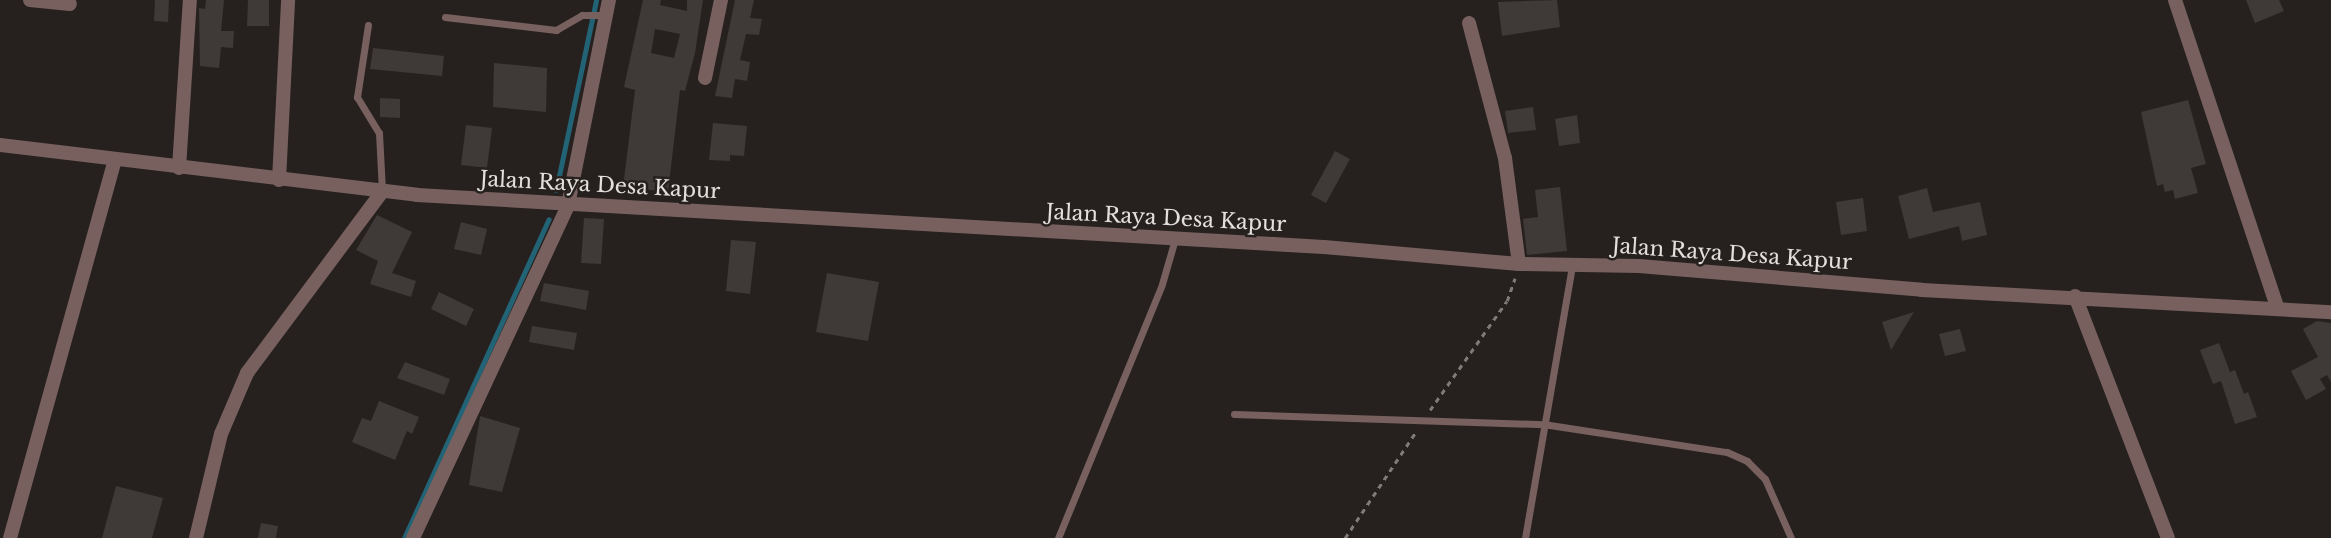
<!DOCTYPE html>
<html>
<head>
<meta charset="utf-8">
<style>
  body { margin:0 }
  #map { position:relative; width:2331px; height:538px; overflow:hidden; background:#26211f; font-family:"Libre Baskerville",serif }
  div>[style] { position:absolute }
  .stream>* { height:5px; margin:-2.5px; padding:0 2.5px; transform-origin:2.5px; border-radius:2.5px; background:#226375 }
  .building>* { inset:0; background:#3f3937 }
  .path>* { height:2.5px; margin-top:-1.25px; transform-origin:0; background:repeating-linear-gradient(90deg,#807b79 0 5px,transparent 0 10px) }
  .service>* { height:7px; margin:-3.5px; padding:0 3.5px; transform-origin:3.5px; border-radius:3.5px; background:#78605e }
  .minor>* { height:14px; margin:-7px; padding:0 7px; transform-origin:7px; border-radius:7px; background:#78605e }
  span { translate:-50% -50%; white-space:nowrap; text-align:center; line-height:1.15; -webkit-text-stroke:5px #26211f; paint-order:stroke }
  .street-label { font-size:21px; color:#e3dfdd }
</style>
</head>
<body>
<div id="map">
  <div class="stream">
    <i style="left:556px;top:190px;width:194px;rotate:-78.1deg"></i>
    <i style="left:404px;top:538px;width:350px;rotate:-65.6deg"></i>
  </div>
  <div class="building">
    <i style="clip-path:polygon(155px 0,169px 0,168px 22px,154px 21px)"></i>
    <i style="clip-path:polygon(206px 0,224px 0,221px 31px,234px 31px,233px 48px,221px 47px,219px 68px,200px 66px,199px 8px,205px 9px)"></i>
    <i style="clip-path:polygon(248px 0,269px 0,269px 26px,247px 26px)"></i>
    <i style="clip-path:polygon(evenodd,643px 0,661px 0,660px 5px,687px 11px,687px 0,703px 0,695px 53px,685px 91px,680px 90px,668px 192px,623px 187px,635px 90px,624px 87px,643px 0,655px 29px,680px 34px,674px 58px,651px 53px,655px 29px)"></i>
    <i style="clip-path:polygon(735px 0,754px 0,750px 18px,762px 19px,759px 35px,746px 34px,740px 60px,750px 62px,747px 81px,735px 79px,732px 98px,715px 96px)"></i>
    <i style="clip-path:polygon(1557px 0,1560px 27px,1502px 36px,1498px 2px)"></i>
    <i style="clip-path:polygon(2246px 0,2279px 0,2284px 11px,2255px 23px)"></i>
    <i style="clip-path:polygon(373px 48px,444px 56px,442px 76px,370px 69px)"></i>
    <i style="clip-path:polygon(494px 63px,547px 68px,546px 112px,493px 107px)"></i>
    <i style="clip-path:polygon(380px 98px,400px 99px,400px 118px,380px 117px)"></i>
    <i style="clip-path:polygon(2188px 100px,2206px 164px,2191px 168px,2198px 193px,2175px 199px,2173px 190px,2165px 192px,2163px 184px,2157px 186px,2141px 112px)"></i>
    <i style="clip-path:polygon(1533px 107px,1536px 130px,1508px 133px,1505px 111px)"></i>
    <i style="clip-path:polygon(1577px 115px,1580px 143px,1559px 146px,1555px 119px)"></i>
    <i style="clip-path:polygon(713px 123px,747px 126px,744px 156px,730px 155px,730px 161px,709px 160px)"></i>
    <i style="clip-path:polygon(466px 125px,492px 128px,487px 168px,461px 165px)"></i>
    <i style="clip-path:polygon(1335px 151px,1350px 159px,1326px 203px,1311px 195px)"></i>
    <i style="clip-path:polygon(1560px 187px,1567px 251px,1527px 255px,1523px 219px,1538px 217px,1535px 190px)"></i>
    <i style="clip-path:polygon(1927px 188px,1933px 212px,1980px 202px,1987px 235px,1962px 241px,1959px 226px,1909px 239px,1898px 196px)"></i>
    <i style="clip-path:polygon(1863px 198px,1867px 231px,1841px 235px,1836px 202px)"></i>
    <i style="clip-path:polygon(377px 215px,412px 232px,392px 273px,416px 281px,411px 297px,370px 284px,378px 261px,356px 250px)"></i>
    <i style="clip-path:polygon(584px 218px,604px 219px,601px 264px,581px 263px)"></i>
    <i style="clip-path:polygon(461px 222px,487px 229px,481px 255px,454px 249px)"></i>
    <i style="clip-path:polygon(731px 240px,756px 242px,750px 294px,726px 291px)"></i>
    <i style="clip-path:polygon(827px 273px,879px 282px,868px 341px,816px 332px)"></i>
    <i style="clip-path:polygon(544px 283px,589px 291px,586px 310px,540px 301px)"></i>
    <i style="clip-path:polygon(439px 292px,474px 309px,466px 326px,431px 309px)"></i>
    <i style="clip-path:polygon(1914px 312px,1891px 350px,1882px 322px)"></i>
    <i style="clip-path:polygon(2317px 321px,2331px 323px,2331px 382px,2327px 375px,2320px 379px,2326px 389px,2306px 400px,2291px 371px,2318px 357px,2303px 329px)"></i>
    <i style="clip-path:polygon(532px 326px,577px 333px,574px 350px,529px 342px)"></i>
    <i style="clip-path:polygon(1960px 329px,1966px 351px,1945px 356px,1939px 334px)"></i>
    <i style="clip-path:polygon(2219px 343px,2230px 372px,2235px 370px,2244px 394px,2248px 392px,2257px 417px,2235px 424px,2221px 381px,2213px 384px,2200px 350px)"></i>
    <i style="clip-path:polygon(405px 362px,450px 379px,444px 395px,397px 378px)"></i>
    <i style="clip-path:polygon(379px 401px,419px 417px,412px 434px,407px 431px,395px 460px,352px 442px,362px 418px,371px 421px)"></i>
    <i style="clip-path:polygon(480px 416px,520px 428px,502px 492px,469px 485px)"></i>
    <i style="clip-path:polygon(116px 486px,163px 498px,152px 538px,102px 538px)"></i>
    <i style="clip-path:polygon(261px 523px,278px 526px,276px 538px,258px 538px)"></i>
  </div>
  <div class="path">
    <i style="left:1430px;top:410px;width:133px;rotate:-54.8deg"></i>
    <i style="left:1507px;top:301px;width:24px;rotate:-71deg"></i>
    <i style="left:1345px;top:538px;width:126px;rotate:-56.3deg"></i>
  </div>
  <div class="service">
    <i style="left:445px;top:17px;width:112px;rotate:6.7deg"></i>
    <i style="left:556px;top:30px;width:30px;rotate:-30deg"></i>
    <i style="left:582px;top:15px;width:23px"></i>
    <i style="left:368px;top:25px;width:73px;rotate:98.7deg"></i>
    <i style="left:357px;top:97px;width:42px;rotate:58.6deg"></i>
    <i style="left:379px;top:133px;width:58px;rotate:87deg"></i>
    <i style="left:1234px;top:414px;width:309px;rotate:1.9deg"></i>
    <i style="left:1543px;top:424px;width:186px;rotate:8.7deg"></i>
    <i style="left:1727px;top:452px;width:22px;rotate:24deg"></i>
    <i style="left:1747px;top:461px;width:25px;rotate:45deg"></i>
    <i style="left:1765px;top:479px;width:64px;rotate:66.2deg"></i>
    <i style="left:1058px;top:538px;width:274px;rotate:-67.7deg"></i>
    <i style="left:1162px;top:284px;width:47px;rotate:-73.9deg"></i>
    <i style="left:1525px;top:538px;width:277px;rotate:-80.2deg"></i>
  </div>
  <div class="minor">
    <i style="left:30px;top:0;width:40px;rotate:5.7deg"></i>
    <i style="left:2175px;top:0;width:323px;rotate:71.6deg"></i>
    <i style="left:1469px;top:23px;width:140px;rotate:75.1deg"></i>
    <i style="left:1505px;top:158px;width:107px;rotate:82.5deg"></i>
    <i style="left:705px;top:78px;width:80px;rotate:-78.4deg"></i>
    <i style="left:0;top:145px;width:420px;rotate:6.8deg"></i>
    <i style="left:417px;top:195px;width:908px;rotate:3.28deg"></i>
    <i style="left:1324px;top:247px;width:196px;rotate:5deg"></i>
    <i style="left:1519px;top:264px;width:120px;rotate:1deg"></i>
    <i style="left:1639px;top:266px;width:284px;rotate:4.8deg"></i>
    <i style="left:1922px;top:290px;width:410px;rotate:3.1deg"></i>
    <i style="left:179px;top:168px;width:168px;rotate:-86.3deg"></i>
    <i style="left:279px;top:180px;width:180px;rotate:-87.1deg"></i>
    <i style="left:2075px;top:296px;width:259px;rotate:69deg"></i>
    <i style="left:10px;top:538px;width:392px;rotate:-74.5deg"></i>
    <i style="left:196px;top:538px;width:107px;rotate:-76.5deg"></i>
    <i style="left:221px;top:434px;width:66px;rotate:-66.9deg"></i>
    <i style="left:247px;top:373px;width:226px;rotate:-53.3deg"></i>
    <i style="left:413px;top:538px;width:367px;rotate:-65deg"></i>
    <i style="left:568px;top:205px;width:209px;rotate:-78.7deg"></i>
  </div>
  <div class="street-label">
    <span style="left:600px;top:185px;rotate:3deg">Jalan Raya Desa Kapur</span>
    <span style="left:1166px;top:218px;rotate:3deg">Jalan Raya Desa Kapur</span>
    <span style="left:1732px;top:254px;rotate:4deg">Jalan Raya Desa Kapur</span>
  </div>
</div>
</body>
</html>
